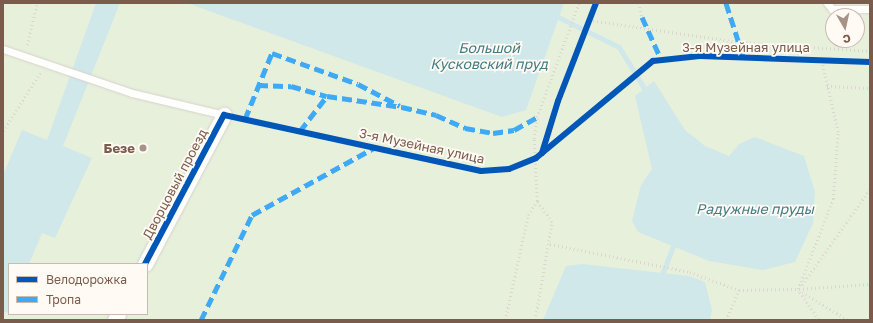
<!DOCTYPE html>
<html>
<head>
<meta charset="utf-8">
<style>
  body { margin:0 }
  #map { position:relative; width:873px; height:323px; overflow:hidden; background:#f9f5f0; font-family:"Golos Text",sans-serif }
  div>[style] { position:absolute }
  .green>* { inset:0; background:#e7f0db }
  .water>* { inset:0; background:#d0e8ea }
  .stream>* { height:5px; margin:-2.5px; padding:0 2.5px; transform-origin:2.5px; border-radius:2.5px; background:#d0e8ea }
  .path>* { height:2.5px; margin-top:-1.25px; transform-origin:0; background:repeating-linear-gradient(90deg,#dcd5d0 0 1px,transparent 0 4px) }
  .roads { filter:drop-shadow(0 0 1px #d7d1cb) drop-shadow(0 0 1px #d7d1cb) }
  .lane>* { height:7px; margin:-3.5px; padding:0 3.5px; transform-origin:3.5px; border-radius:3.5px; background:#fefefd }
  .street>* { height:15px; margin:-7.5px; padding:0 7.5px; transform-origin:7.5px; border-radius:7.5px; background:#fefefd }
  .quiet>* { height:5px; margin-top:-2.5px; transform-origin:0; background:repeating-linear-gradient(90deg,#3fa9f5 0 10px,transparent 0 15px) }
  .cycleway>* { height:6px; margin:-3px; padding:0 3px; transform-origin:3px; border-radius:3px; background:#0057b8 }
  .dots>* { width:11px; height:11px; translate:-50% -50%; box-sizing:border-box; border:2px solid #fffaf3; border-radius:50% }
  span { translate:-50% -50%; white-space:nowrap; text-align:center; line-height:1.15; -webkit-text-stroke:3.5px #fffaf3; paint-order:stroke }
  .street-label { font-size:13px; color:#7a5c4d }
  .poi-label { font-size:13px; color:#7a5c4d; font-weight:700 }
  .right { translate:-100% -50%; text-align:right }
  .water-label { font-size:14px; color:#437c86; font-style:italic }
  .frame { position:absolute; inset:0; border:4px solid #7a5c4d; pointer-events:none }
  .legend { position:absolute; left:8px; top:263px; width:140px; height:52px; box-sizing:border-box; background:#fffaf3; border:1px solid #cabbb1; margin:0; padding:5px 7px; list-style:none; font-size:12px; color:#7a5c4d }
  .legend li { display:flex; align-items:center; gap:8px; height:20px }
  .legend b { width:20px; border:1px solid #cabbb1 }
  .north { position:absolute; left:825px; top:8px; width:40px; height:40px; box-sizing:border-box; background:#fffaf3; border:1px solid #cabbb1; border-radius:50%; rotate:171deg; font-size:11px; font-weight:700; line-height:16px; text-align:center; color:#7a5c4d }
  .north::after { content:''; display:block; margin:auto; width:14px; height:18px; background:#a69286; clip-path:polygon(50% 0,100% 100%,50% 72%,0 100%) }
</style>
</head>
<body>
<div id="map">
  <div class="green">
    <i style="clip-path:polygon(evenodd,3px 3px,870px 3px,870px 320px,3px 320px,3px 3px,833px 16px,857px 16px,857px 40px,833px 40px,833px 16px,3px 3px,9px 264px,147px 264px,147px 314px,9px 314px,9px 264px)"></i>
  </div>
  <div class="water">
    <i style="clip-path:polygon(96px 3px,120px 3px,63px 146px,92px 158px,55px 238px,42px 233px,29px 264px,9px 264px,9px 313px,3px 311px,3px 175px,22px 130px,47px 140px)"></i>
    <i style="clip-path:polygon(187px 3px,564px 3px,526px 110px,502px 117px)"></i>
    <i style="clip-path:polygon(654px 81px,685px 130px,705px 146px,729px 156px,739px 144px,755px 137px,804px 156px,815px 192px,813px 223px,795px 262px,763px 270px,709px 261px,638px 232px,632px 221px,641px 185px,652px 169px,635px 96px)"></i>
    <i style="clip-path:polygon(582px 264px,689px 276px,705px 282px,712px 310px,710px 320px,543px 320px,566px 266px)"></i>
  </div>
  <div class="stream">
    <i style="left:554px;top:15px;width:72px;rotate:26.2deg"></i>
    <i style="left:619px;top:47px;width:54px;rotate:58.7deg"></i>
    <i style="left:660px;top:280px;width:42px;rotate:-69deg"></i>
  </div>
  <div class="path">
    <i style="left:639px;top:3px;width:14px;rotate:78deg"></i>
    <i style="left:589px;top:20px;width:151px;rotate:8.4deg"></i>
    <i style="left:738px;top:42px;width:132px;rotate:3.9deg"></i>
    <i style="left:27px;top:45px;width:43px;rotate:-76.6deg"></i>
    <i style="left:827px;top:86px;width:43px;rotate:2.7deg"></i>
    <i style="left:3px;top:131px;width:69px;rotate:-57.5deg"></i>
    <i style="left:550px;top:244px;width:143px;rotate:11.3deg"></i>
    <i style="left:690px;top:272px;width:52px;rotate:20.2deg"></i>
    <i style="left:802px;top:285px;width:118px;rotate:-54.7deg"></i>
    <i style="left:798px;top:289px;width:97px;rotate:-68.7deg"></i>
    <i style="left:833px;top:199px;width:67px;rotate:-85.7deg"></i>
    <i style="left:838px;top:132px;width:75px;rotate:-103.1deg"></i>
    <i style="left:799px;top:289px;width:71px;rotate:-4deg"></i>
    <i style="left:799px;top:290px;width:57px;rotate:31.5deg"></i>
    <i style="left:800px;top:292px;width:34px;rotate:56deg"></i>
    <i style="left:505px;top:320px;width:107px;rotate:-77.6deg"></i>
    <i style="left:528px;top:215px;width:17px;rotate:-57deg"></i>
    <i style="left:535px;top:320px;width:99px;rotate:-80.2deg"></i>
    <i style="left:552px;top:222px;width:26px;rotate:-126deg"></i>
    <i style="left:537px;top:201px;width:62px;rotate:-92.8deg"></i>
    <i style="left:534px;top:139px;width:22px;rotate:-82deg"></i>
    <i style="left:537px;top:117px;width:121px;rotate:-69.8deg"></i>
    <i style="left:726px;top:320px;width:33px;rotate:-67deg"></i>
    <i style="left:739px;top:290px;width:60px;rotate:-1deg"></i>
  </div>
  <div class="roads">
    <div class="lane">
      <i style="left:827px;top:3px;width:8px;rotate:50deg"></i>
      <i style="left:832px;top:9px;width:38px"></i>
      <i style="left:3px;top:49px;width:136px;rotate:18.8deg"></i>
      <i style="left:132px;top:93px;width:95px;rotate:13.4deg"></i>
    </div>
    <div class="street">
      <i style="left:145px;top:264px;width:169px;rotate:-62.1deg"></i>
      <i style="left:115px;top:320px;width:7px;rotate:-63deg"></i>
    </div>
  </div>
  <div class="quiet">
    <i style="left:726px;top:3px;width:56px;rotate:72.2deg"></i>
    <i style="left:642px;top:17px;width:46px;rotate:65.7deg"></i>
    <i style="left:258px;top:85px;width:33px;rotate:2deg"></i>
    <i style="left:291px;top:86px;width:37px;rotate:16deg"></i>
    <i style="left:327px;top:96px;width:76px;rotate:8.3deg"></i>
    <i style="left:402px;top:107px;width:35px;rotate:13deg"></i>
    <i style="left:436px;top:115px;width:32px;rotate:24deg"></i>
    <i style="left:465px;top:128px;width:28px;rotate:10deg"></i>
    <i style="left:493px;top:133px;width:21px;rotate:-8deg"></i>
    <i style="left:514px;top:130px;width:26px;rotate:-29deg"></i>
    <i style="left:245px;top:119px;width:71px;rotate:-67.8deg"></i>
    <i style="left:272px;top:53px;width:91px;rotate:19.8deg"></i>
    <i style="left:358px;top:84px;width:47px;rotate:27.6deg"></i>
    <i style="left:300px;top:131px;width:44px;rotate:-52.4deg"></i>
    <i style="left:201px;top:320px;width:117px;rotate:-64.1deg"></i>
    <i style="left:252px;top:215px;width:139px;rotate:-28.8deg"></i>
  </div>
  <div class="cycleway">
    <i style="left:542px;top:153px;width:54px;rotate:-72.9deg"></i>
    <i style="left:558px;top:101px;width:105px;rotate:-68.8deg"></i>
    <i style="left:145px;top:264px;width:169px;rotate:-62.1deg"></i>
    <i style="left:224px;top:115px;width:263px;rotate:12.3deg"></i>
    <i style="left:481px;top:171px;width:28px;rotate:-4deg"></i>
    <i style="left:509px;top:169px;width:29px;rotate:-22deg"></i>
    <i style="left:536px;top:158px;width:152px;rotate:-39.7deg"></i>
    <i style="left:653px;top:61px;width:47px;rotate:-6.1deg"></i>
    <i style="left:700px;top:56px;width:170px;rotate:2deg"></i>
  </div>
  <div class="dots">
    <i style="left:143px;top:148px;background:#a69286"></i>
  </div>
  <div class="street-label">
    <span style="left:746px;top:47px">3-я Музейная улица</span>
    <span style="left:422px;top:146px;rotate:12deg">3-я Музейная улица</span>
    <span style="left:175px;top:184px;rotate:-62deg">Дворцовый проезд</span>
  </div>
  <div class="poi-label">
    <span class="right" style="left:135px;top:148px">Безе</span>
  </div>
  <div class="water-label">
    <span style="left:489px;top:56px">Большой<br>Кусковский пруд</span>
    <span style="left:755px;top:209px">Радужные пруды</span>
  </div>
  <div class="frame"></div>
  <ul class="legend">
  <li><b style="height:5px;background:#0057b8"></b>Велодорожка</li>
  <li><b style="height:5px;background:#3fa9f5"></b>Тропа</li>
  </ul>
  <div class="north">С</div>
</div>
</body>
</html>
